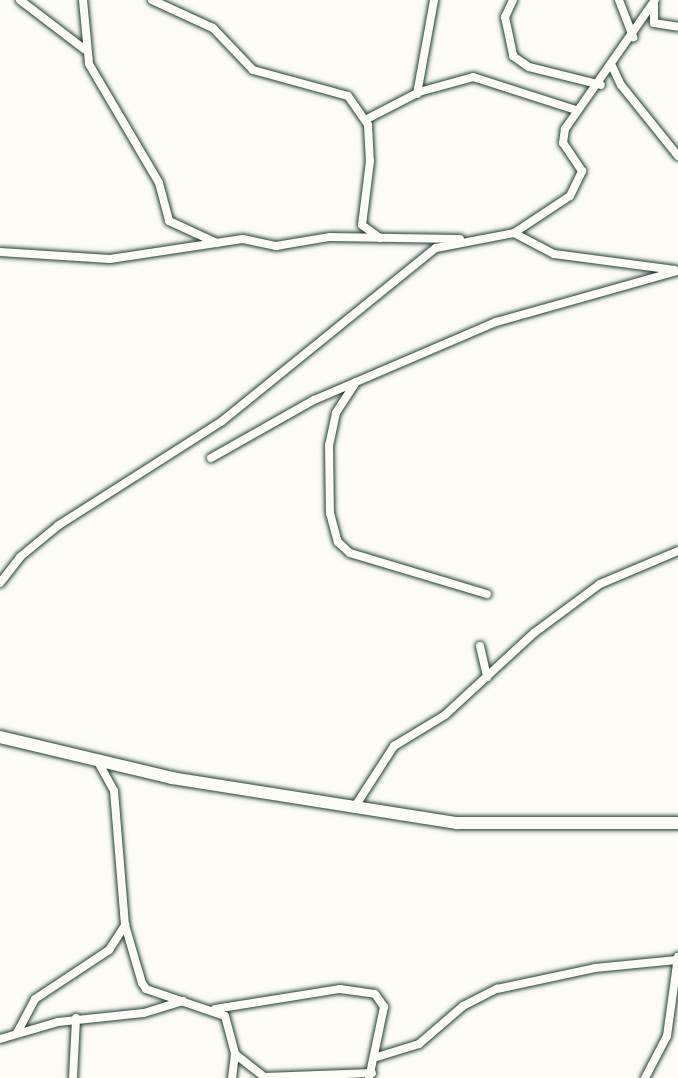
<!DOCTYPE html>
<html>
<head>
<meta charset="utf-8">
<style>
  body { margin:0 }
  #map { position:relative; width:678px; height:1078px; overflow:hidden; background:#fdfcf7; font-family:"Indie Flower",sans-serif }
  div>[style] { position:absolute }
  .roads { filter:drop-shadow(0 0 2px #1f3d34) drop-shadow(0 0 2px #1f3d34) }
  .minor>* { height:8px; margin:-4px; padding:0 4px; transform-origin:4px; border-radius:4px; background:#fdfcf7 }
  .secondary>* { height:12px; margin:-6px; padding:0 6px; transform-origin:6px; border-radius:6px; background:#fdfcf7 }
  span { translate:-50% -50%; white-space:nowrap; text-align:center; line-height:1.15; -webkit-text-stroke:5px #fdfcf7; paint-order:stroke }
</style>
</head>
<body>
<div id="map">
  <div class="roads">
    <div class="minor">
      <i style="left:20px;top:0;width:81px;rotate:37.4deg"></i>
      <i style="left:83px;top:0;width:64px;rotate:84.6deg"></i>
      <i style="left:89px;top:64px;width:138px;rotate:59.5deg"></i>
      <i style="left:159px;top:183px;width:39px;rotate:75deg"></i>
      <i style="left:169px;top:221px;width:53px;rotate:24.6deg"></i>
      <i style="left:152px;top:0;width:67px;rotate:24.7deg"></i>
      <i style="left:213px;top:28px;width:58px;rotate:46.4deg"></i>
      <i style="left:253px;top:70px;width:98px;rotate:15.3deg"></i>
      <i style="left:348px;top:96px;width:35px;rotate:55deg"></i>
      <i style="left:368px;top:125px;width:36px;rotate:87deg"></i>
      <i style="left:370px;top:161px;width:64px;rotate:97.1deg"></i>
      <i style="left:362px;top:225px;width:22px;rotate:36deg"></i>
      <i style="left:513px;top:0;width:19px;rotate:115deg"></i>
      <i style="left:505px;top:17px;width:40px;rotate:78deg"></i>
      <i style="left:513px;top:56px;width:19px;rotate:35deg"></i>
      <i style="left:529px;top:67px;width:74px;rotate:14deg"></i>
      <i style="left:619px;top:0;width:40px;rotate:69deg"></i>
      <i style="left:654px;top:5px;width:18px;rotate:90deg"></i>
      <i style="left:654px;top:23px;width:24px;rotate:9deg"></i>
      <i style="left:612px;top:66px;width:21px;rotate:65deg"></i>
      <i style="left:621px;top:85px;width:91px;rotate:51.2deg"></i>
      <i style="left:417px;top:94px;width:96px;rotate:-79.7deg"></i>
      <i style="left:367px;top:119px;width:59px;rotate:-27.4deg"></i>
      <i style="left:419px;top:92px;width:56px;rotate:-15.5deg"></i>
      <i style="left:473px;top:77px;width:108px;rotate:17.8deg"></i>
      <i style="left:514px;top:233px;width:45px;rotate:27.7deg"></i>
      <i style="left:554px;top:254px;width:122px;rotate:7.5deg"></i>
      <i style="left:0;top:252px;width:110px;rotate:3.6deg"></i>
      <i style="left:110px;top:259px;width:134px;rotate:-8.6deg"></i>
      <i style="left:243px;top:239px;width:34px;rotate:12deg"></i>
      <i style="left:276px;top:246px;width:55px;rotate:-9.5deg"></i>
      <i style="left:330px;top:237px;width:130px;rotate:0.9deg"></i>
      <i style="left:356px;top:382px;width:37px;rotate:123deg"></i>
      <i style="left:336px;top:413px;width:33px;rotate:102deg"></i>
      <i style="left:329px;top:445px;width:68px;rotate:89.2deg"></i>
      <i style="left:330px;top:513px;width:30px;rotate:75deg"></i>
      <i style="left:338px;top:542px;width:16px;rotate:43deg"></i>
      <i style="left:350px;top:553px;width:143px;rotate:16.7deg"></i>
      <i style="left:211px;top:458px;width:118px;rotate:-29.4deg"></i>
      <i style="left:314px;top:400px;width:198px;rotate:-23.2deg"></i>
      <i style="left:496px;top:322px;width:189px;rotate:-15.7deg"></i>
      <i style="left:0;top:583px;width:33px;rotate:-52deg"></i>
      <i style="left:20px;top:557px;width:50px;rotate:-39.4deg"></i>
      <i style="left:59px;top:525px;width:193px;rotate:-32.5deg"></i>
      <i style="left:222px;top:421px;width:275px;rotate:-39deg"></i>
      <i style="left:436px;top:248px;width:79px;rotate:-10.9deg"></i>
      <i style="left:514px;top:233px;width:67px;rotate:-33.5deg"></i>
      <i style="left:570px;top:196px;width:28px;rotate:-64deg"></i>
      <i style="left:582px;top:171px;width:34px;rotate:-124deg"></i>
      <i style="left:563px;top:143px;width:14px;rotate:-82deg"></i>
      <i style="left:565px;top:129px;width:157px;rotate:-55.1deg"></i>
      <i style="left:480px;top:646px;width:32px;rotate:77deg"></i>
      <i style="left:97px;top:760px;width:35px;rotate:61deg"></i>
      <i style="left:114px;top:791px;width:134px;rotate:85.3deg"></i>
      <i style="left:125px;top:925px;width:60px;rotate:73.7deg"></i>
      <i style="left:142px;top:983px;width:7px;rotate:56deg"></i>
      <i style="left:146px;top:989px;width:83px;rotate:18.9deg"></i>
      <i style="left:225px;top:1016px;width:39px;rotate:75deg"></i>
      <i style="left:235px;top:1054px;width:24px;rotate:97deg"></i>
      <i style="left:354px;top:808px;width:74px;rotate:-57.2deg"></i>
      <i style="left:394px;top:746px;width:60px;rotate:-31.3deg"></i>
      <i style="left:445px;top:715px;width:121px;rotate:-42.7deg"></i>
      <i style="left:534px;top:633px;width:82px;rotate:-36.6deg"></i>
      <i style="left:600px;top:584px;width:85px;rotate:-22.9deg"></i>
      <i style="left:215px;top:1009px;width:127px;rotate:-9.1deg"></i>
      <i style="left:340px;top:989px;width:35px;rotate:8deg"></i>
      <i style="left:375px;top:994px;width:16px;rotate:55deg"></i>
      <i style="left:384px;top:1007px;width:73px;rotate:101.9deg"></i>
      <i style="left:17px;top:1033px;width:38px;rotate:-62deg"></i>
      <i style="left:35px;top:999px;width:89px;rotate:-33.5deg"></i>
      <i style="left:109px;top:950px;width:30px;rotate:-57deg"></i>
      <i style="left:0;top:1039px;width:60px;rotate:-16.3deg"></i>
      <i style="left:58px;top:1022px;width:86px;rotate:-6deg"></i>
      <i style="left:144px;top:1013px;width:41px;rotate:-17.1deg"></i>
      <i style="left:235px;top:1054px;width:37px;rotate:38deg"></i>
      <i style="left:264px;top:1077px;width:108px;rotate:-2.1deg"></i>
      <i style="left:377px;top:1057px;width:44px;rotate:-17.2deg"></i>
      <i style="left:419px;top:1044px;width:58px;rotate:-40.8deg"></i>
      <i style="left:463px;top:1006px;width:38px;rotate:-27deg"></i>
      <i style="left:497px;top:989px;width:100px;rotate:-12.1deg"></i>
      <i style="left:595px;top:968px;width:82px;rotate:-5.6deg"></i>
      <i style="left:73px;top:1078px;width:60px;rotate:-87.1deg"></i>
      <i style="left:645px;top:1078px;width:47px;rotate:-62.4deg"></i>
      <i style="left:667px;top:1036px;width:80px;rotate:-82.1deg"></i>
    </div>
    <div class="secondary">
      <i style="left:0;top:737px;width:177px;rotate:13.4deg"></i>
      <i style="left:172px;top:778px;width:289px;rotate:9deg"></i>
      <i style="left:457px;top:823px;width:221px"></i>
    </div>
  </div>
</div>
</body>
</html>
